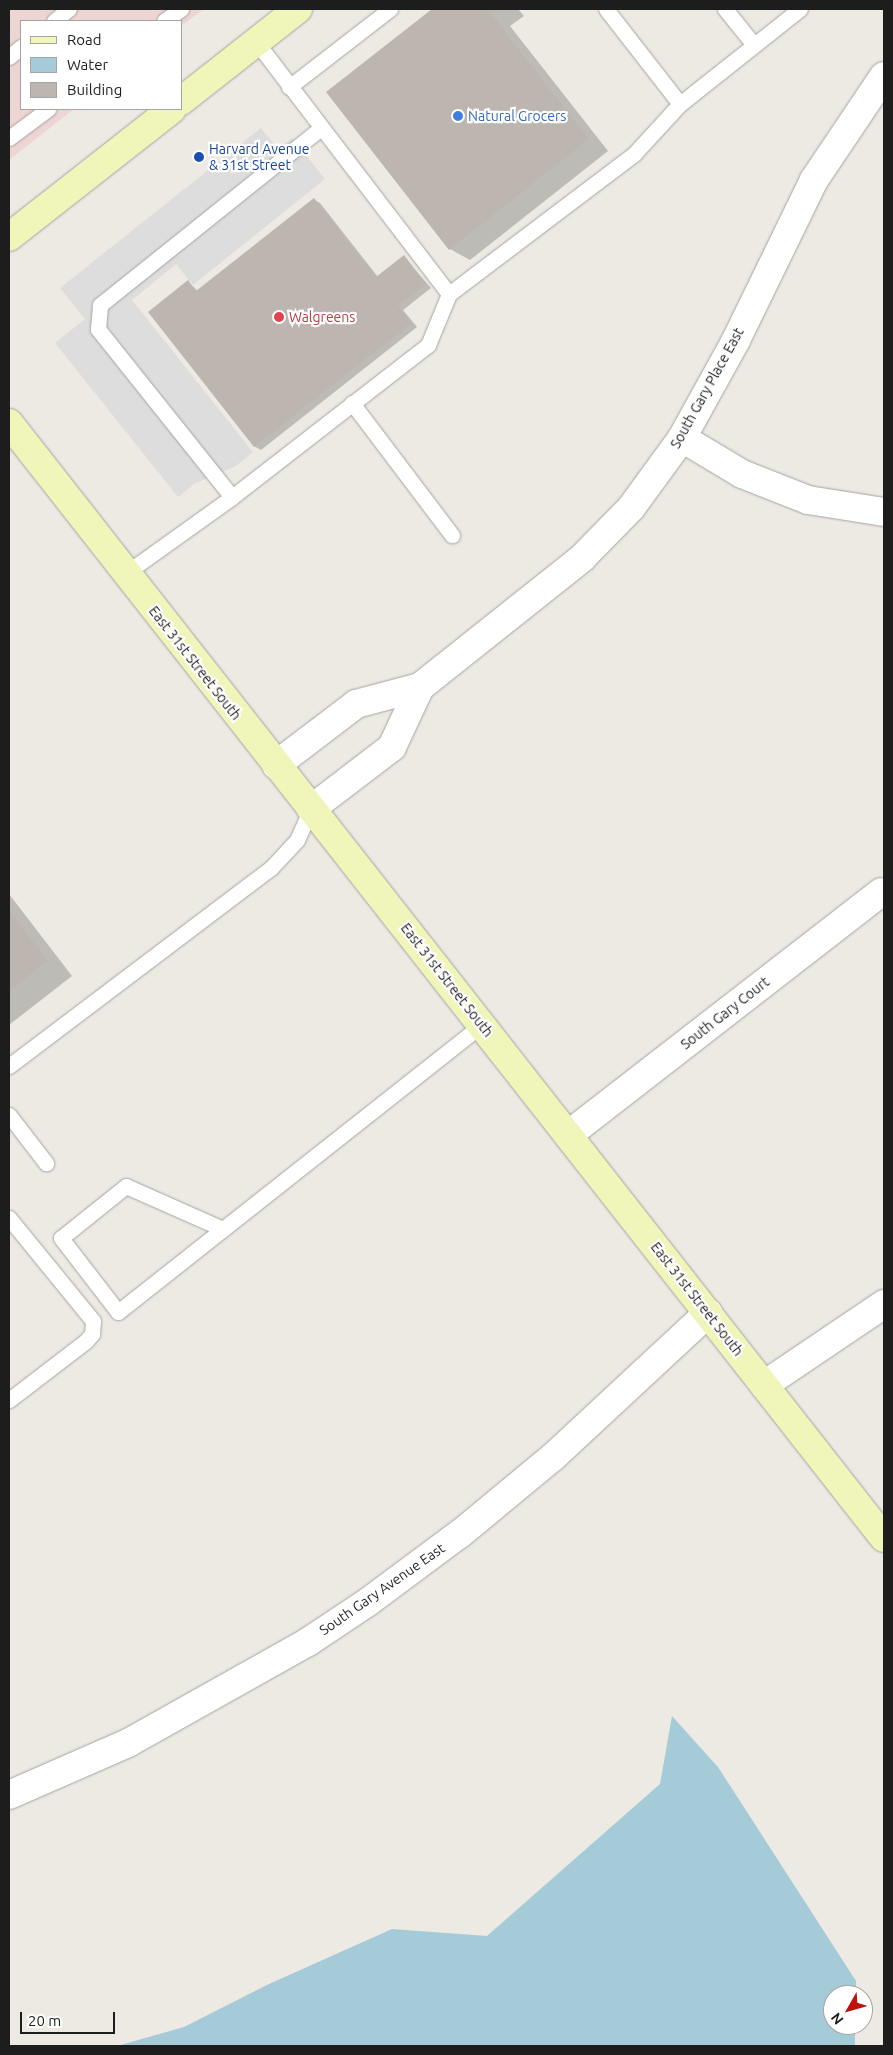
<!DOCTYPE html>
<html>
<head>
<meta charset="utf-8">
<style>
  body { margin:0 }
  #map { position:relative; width:893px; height:2055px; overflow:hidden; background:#edeae3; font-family:Ubuntu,sans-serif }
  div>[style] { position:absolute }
  .commercial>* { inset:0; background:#edd5d3 }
  .parking>* { inset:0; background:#ddd }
  .water>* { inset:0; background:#a5cbd9 }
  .shadow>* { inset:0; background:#0003 }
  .building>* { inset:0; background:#bdb6b0 }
  .roads { filter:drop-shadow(0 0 1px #a4a4a4) drop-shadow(0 0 1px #a4a4a4) }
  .lane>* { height:15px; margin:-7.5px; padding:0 7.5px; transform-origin:7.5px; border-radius:7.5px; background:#fff }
  .street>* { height:28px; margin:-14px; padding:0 14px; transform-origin:14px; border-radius:14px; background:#fff }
  .secondary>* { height:28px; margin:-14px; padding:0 14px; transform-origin:14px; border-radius:14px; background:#f0f5b9 }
  .dots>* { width:14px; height:14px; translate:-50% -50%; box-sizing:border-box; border:2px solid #fff; border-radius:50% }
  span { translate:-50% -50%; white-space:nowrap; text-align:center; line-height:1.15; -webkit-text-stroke:4.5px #fff; paint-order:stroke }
  .shop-label { font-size:14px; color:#366cbe }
  .left { translate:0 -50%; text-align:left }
  .transit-label { font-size:14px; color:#164399 }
  .health-label { font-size:14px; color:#be3a42 }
  .street-label { font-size:14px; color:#1d1d1d }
  .frame { position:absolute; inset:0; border:10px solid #1d1d1d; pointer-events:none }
  .legend { position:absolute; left:20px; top:20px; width:162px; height:90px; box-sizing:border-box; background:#fff; border:1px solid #a5a5a5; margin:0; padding:6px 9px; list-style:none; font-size:15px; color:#1d1d1d }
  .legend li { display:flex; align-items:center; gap:10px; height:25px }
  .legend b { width:25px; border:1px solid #a5a5a5 }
  .north { position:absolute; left:823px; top:1985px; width:50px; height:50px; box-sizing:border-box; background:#fff; border:1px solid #a5a5a5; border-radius:50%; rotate:232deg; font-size:14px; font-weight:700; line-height:20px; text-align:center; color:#1d1d1d }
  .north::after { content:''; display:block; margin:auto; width:18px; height:22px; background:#bd130c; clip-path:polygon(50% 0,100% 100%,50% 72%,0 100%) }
  .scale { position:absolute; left:20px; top:2012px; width:95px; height:22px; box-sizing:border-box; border:2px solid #1d1d1d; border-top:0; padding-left:6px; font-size:15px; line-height:18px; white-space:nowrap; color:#1d1d1d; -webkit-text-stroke:4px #fff; paint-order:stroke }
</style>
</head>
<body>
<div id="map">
  <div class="commercial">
    <i style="clip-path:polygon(9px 9px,204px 9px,181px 26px,181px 21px,21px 21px,21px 109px,74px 109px,9px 160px)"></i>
  </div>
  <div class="parking">
    <i style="clip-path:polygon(261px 128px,278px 149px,292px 138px,325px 179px,193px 285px,176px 264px,132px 300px,253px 452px,236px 466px,194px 484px,178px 497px,55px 343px,85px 319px,60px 288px)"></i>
  </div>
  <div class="water">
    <i style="clip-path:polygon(672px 1716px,718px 1767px,856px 1981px,856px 1995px,833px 1995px,833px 2025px,855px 2025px,855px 2046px,117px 2046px,184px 2027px,269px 1984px,392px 1929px,487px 1936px,660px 1784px)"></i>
  </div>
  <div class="shadow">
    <i style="clip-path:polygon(434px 9px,518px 9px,524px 16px,510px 26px,608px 151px,470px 260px,450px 249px,328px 93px)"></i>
    <i style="clip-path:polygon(314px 200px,320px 203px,378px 277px,404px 257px,431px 288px,403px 310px,417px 327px,261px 450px,254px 446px,188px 282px,198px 291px)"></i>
    <i style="clip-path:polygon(9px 894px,72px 976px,9px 1025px)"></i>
  </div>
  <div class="building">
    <i style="clip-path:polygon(432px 9px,498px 9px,491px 14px,589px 139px,449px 250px,326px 92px)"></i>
    <i style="clip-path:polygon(314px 198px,376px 277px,404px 255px,426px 284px,398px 305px,411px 323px,254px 447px,148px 312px,188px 280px,196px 291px)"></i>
    <i style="clip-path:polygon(9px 911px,48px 961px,9px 991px)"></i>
  </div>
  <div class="roads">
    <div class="lane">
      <i style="left:606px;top:9px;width:120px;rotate:52.1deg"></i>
      <i style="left:725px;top:9px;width:46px;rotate:51.1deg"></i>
      <i style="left:54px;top:21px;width:19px;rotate:-39deg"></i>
      <i style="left:164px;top:21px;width:21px;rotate:-35deg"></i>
      <i style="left:9px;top:57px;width:16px;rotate:-40deg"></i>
      <i style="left:289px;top:87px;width:128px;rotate:-37.7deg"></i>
      <i style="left:9px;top:138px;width:49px;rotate:-36.6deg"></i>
      <i style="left:449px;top:294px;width:232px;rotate:-37.1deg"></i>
      <i style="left:634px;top:154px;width:68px;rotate:-47.4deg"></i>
      <i style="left:680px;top:104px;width:153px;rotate:-38.4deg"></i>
      <i style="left:352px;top:403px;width:166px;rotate:52.9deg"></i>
      <i style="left:232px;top:497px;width:215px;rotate:-128.6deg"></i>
      <i style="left:98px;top:329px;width:24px;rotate:-85deg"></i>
      <i style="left:100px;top:305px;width:282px;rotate:-38.7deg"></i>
      <i style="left:126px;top:573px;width:130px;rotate:-35.6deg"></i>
      <i style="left:232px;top:497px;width:248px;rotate:-37.8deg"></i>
      <i style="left:428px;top:345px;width:55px;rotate:-67.6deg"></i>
      <i style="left:449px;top:294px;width:317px;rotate:-127.4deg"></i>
      <i style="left:9px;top:1066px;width:328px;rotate:-37.1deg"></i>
      <i style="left:271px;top:868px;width:38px;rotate:-47deg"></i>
      <i style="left:297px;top:840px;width:34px;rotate:-66deg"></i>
      <i style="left:9px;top:1115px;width:61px;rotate:52.4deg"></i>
      <i style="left:9px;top:1218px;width:133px;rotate:50.8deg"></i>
      <i style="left:93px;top:1321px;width:13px;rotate:94deg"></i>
      <i style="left:92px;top:1334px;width:9px;rotate:131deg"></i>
      <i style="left:86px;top:1341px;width:97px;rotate:142.5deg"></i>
      <i style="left:223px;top:1229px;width:106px;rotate:-156.1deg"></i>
      <i style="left:126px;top:1186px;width:83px;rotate:141.3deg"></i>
      <i style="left:61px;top:1238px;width:93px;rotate:52.4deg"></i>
      <i style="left:118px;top:1312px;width:464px;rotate:-38.3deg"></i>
    </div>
    <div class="street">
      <i style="left:682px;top:438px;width:70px;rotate:31deg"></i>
      <i style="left:742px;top:474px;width:71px;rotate:21.5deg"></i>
      <i style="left:808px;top:500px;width:77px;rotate:9deg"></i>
      <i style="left:276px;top:765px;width:101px;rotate:-37.3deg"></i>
      <i style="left:356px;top:704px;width:66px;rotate:-14.9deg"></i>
      <i style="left:420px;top:687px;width:207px;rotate:-38.5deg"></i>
      <i style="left:582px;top:558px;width:70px;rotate:-45.6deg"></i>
      <i style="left:631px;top:508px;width:87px;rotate:-53.9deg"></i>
      <i style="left:682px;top:438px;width:112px;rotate:-61.1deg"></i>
      <i style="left:736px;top:340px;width:178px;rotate:-64deg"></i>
      <i style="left:814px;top:180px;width:125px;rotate:-56.1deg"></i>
      <i style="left:311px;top:809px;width:102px;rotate:-37.4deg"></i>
      <i style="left:392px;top:747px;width:66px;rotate:-65deg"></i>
      <i style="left:568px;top:1135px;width:396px;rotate:-37.8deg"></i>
      <i style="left:764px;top:1385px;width:145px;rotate:-34deg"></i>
      <i style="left:9px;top:1795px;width:130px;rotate:-23.6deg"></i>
      <i style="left:128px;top:1743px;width:206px;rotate:-29.3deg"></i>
      <i style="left:308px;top:1642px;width:72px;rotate:-33.7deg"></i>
      <i style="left:368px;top:1602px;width:116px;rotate:-36.6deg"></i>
      <i style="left:461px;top:1533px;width:119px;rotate:-39.6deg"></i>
      <i style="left:553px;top:1457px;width:212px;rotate:-42.9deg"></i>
    </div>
    <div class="secondary">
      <i style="left:181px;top:101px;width:149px;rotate:-38.2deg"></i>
      <i style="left:9px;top:237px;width:207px;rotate:-38.1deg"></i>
      <i style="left:9px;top:423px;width:1417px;rotate:51.88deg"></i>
    </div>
  </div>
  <div class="dots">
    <i style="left:458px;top:116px;background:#3f7fe0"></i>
    <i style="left:199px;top:157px;background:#1a4fb4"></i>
    <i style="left:279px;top:317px;background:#e0444e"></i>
  </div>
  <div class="shop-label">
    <span class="left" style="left:468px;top:116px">Natural Grocers</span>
  </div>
  <div class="transit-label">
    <span class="left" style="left:209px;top:157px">Harvard Avenue<br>&amp; 31st Street</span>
  </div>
  <div class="health-label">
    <span class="left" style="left:289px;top:317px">Walgreens</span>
  </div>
  <div class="street-label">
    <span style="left:707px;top:388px;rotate:-61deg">South Gary Place East</span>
    <span style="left:195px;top:663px;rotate:52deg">East 31st Street South</span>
    <span style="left:447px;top:980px;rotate:52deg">East 31st Street South</span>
    <span style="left:725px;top:1013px;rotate:-38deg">South Gary Court</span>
    <span style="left:697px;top:1299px;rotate:52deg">East 31st Street South</span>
    <span style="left:382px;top:1589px;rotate:-35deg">South Gary Avenue East</span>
  </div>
  <div class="frame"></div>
  <ul class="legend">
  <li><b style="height:6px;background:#f0f5b9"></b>Road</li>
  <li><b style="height:14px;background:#a5cbd9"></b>Water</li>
  <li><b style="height:14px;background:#bdb6b0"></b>Building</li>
  </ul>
  <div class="north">N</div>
  <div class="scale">20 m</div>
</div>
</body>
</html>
